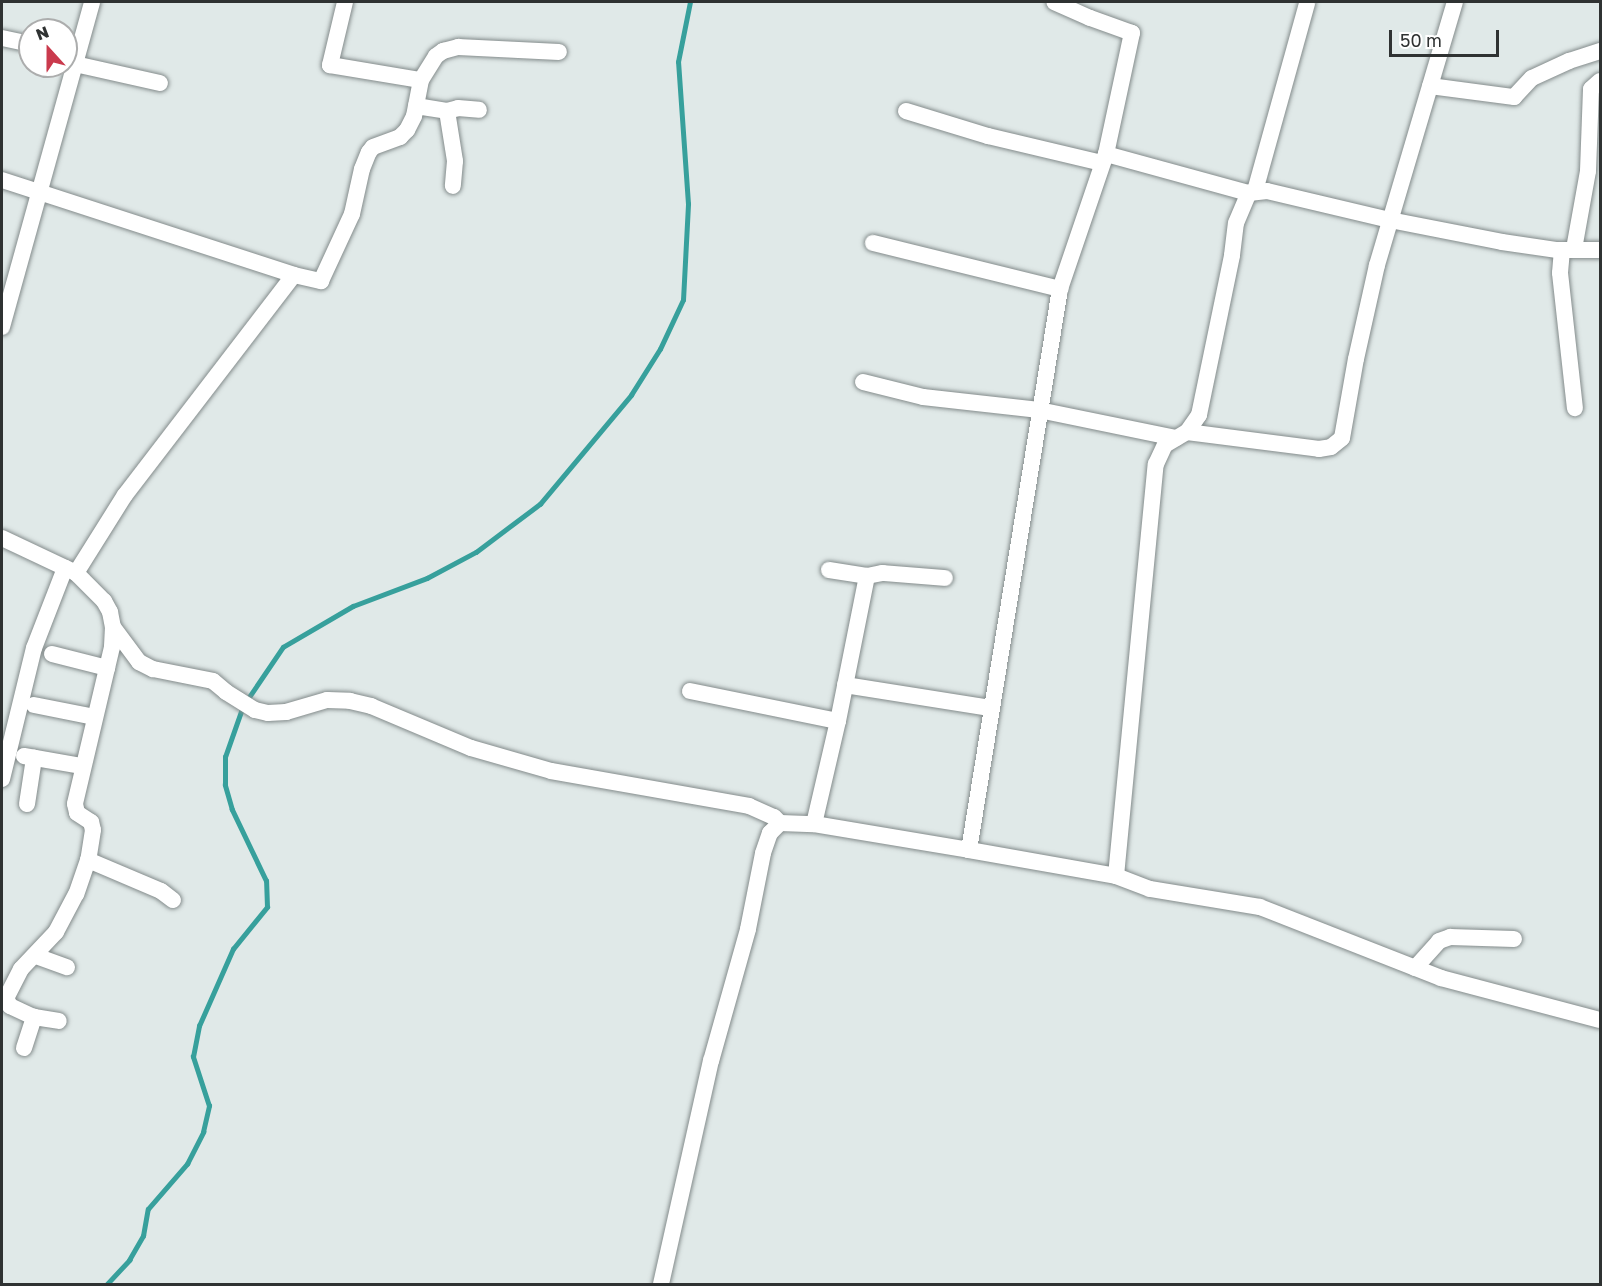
<!DOCTYPE html>
<html>
<head>
<meta charset="utf-8">
<style>
  body { margin:0 }
  #map { position:relative; width:1602px; height:1286px; overflow:hidden; background:#e0e9e8; font-family:"Golos Text",sans-serif }
  div>[style] { position:absolute }
  .stream>* { height:4.5px; margin:-2.25px; padding:0 2.25px; transform-origin:2.25px; border-radius:2.25px; background:#37a09c }
  .roads { filter:drop-shadow(0 0 2px #838b8b) drop-shadow(0 0 2px #838b8b) }
  .minor>* { height:16px; margin:-8px; padding:0 8px; transform-origin:8px; border-radius:8px; background:#fff }
  span { translate:-50% -50%; white-space:nowrap; text-align:center; line-height:1.15; -webkit-text-stroke:4.5px #fff; paint-order:stroke }
  .frame { position:absolute; inset:0; border:3px solid #2f3232; pointer-events:none }
  .north { position:absolute; left:18px; top:18px; width:60px; height:60px; box-sizing:border-box; background:#fff; border:2px solid #acadad; border-radius:50%; rotate:339deg; font-size:16px; font-weight:700; line-height:24px; text-align:center; color:#2f3232 }
  .north::after { content:''; display:block; margin:auto; width:21px; height:27px; background:#ca3a4d; clip-path:polygon(50% 0,100% 100%,50% 72%,0 100%) }
  .scale { position:absolute; left:1389px; top:30px; width:110px; height:27px; box-sizing:border-box; border:3px solid #2f3232; border-top:0; padding-left:8px; font-size:18px; line-height:21px; white-space:nowrap; color:#2f3232; -webkit-text-stroke:4px #fff; paint-order:stroke }
</style>
</head>
<body>
<div id="map">
  <div class="stream">
    <i style="left:107px;top:1284px;width:33px;rotate:-47deg"></i>
    <i style="left:129px;top:1260px;width:28px;rotate:-60deg"></i>
    <i style="left:143px;top:1236px;width:27px;rotate:-80deg"></i>
    <i style="left:148px;top:1209px;width:60px;rotate:-49.1deg"></i>
    <i style="left:187px;top:1164px;width:36px;rotate:-63deg"></i>
    <i style="left:203px;top:1132px;width:27px;rotate:-77deg"></i>
    <i style="left:209px;top:1106px;width:52px;rotate:-108.1deg"></i>
    <i style="left:193px;top:1057px;width:32px;rotate:-79deg"></i>
    <i style="left:199px;top:1026px;width:84px;rotate:-66.2deg"></i>
    <i style="left:233px;top:949px;width:54px;rotate:-51deg"></i>
    <i style="left:267px;top:907px;width:26px;rotate:-92deg"></i>
    <i style="left:266px;top:881px;width:79px;rotate:-115.6deg"></i>
    <i style="left:232px;top:810px;width:26px;rotate:-106deg"></i>
    <i style="left:225px;top:785px;width:28px;rotate:-90deg"></i>
    <i style="left:225px;top:757px;width:54px;rotate:-70.6deg"></i>
    <i style="left:243px;top:706px;width:71px;rotate:-55.9deg"></i>
    <i style="left:283px;top:647px;width:81px;rotate:-30.4deg"></i>
    <i style="left:353px;top:606px;width:79px;rotate:-20.7deg"></i>
    <i style="left:427px;top:578px;width:55px;rotate:-28deg"></i>
    <i style="left:476px;top:552px;width:80px;rotate:-36.9deg"></i>
    <i style="left:540px;top:504px;width:142px;rotate:-50.1deg"></i>
    <i style="left:631px;top:395px;width:54px;rotate:-57.8deg"></i>
    <i style="left:660px;top:349px;width:54px;rotate:-64.9deg"></i>
    <i style="left:683px;top:300px;width:96px;rotate:-87deg"></i>
    <i style="left:688px;top:204px;width:142px;rotate:-94deg"></i>
    <i style="left:678px;top:62px;width:61px;rotate:-78.7deg"></i>
  </div>
  <div class="roads">
    <div class="minor">
      <i style="left:345px;top:2px;width:65px;rotate:103.4deg"></i>
      <i style="left:330px;top:65px;width:92px;rotate:9.4deg"></i>
      <i style="left:2px;top:38px;width:29px;rotate:12deg"></i>
      <i style="left:75px;top:64px;width:87px;rotate:12.6deg"></i>
      <i style="left:1430px;top:86px;width:85px;rotate:7.5deg"></i>
      <i style="left:1514px;top:97px;width:26px;rotate:-47deg"></i>
      <i style="left:1532px;top:78px;width:41px;rotate:-24.7deg"></i>
      <i style="left:1569px;top:61px;width:33px;rotate:-18deg"></i>
      <i style="left:416px;top:106px;width:31px;rotate:9deg"></i>
      <i style="left:447px;top:111px;width:51px;rotate:80.9deg"></i>
      <i style="left:455px;top:161px;width:25px;rotate:95deg"></i>
      <i style="left:447px;top:111px;width:11px;rotate:-15deg"></i>
      <i style="left:458px;top:108px;width:21px;rotate:5deg"></i>
      <i style="left:906px;top:111px;width:86px;rotate:17deg"></i>
      <i style="left:988px;top:136px;width:117px;rotate:13.3deg"></i>
      <i style="left:1106px;top:154px;width:148px;rotate:15.3deg"></i>
      <i style="left:2px;top:180px;width:307px;rotate:18deg"></i>
      <i style="left:294px;top:275px;width:28px;rotate:13deg"></i>
      <i style="left:321px;top:281px;width:74px;rotate:-65.2deg"></i>
      <i style="left:352px;top:214px;width:46px;rotate:-77.5deg"></i>
      <i style="left:362px;top:169px;width:18px;rotate:-68deg"></i>
      <i style="left:369px;top:152px;width:6px;rotate:-51deg"></i>
      <i style="left:373px;top:147px;width:29px;rotate:-20deg"></i>
      <i style="left:400px;top:137px;width:10px;rotate:-45deg"></i>
      <i style="left:407px;top:130px;width:16px;rotate:-63deg"></i>
      <i style="left:414px;top:116px;width:37px;rotate:-79deg"></i>
      <i style="left:421px;top:80px;width:28px;rotate:-58deg"></i>
      <i style="left:436px;top:56px;width:9px;rotate:-36deg"></i>
      <i style="left:443px;top:51px;width:16px;rotate:-15deg"></i>
      <i style="left:458px;top:47px;width:101px;rotate:2.8deg"></i>
      <i style="left:1255px;top:191px;width:195px;rotate:-74.5deg"></i>
      <i style="left:873px;top:243px;width:193px;rotate:13.8deg"></i>
      <i style="left:1574px;top:249px;width:79px;rotate:-79.8deg"></i>
      <i style="left:1588px;top:171px;width:82px;rotate:-87.9deg"></i>
      <i style="left:1591px;top:89px;width:12px;rotate:-42deg"></i>
      <i style="left:1562px;top:250px;width:23px;rotate:95deg"></i>
      <i style="left:1560px;top:273px;width:136px;rotate:83.7deg"></i>
      <i style="left:2px;top:327px;width:337px;rotate:-74.5deg"></i>
      <i style="left:863px;top:382px;width:62px;rotate:14deg"></i>
      <i style="left:923px;top:397px;width:117px;rotate:6.4deg"></i>
      <i style="left:1039px;top:410px;width:140px;rotate:11.6deg"></i>
      <i style="left:1187px;top:432px;width:133px;rotate:7.3deg"></i>
      <i style="left:1319px;top:449px;width:12px;rotate:-9deg"></i>
      <i style="left:1331px;top:447px;width:14px;rotate:-39deg"></i>
      <i style="left:1342px;top:438px;width:80px;rotate:-80deg"></i>
      <i style="left:1356px;top:359px;width:96px;rotate:-77.4deg"></i>
      <i style="left:1377px;top:265px;width:274px;rotate:-73.5deg"></i>
      <i style="left:2px;top:538px;width:82px;rotate:25.3deg"></i>
      <i style="left:76px;top:573px;width:40px;rotate:45deg"></i>
      <i style="left:104px;top:601px;width:13px;rotate:61deg"></i>
      <i style="left:110px;top:612px;width:15px;rotate:79deg"></i>
      <i style="left:113px;top:627px;width:20px;rotate:93deg"></i>
      <i style="left:112px;top:647px;width:161px;rotate:103.3deg"></i>
      <i style="left:75px;top:804px;width:9px;rotate:77deg"></i>
      <i style="left:77px;top:813px;width:17px;rotate:33deg"></i>
      <i style="left:91px;top:822px;width:8px;rotate:76deg"></i>
      <i style="left:93px;top:830px;width:30px;rotate:99deg"></i>
      <i style="left:88px;top:860px;width:36px;rotate:109deg"></i>
      <i style="left:76px;top:894px;width:43px;rotate:117.8deg"></i>
      <i style="left:56px;top:932px;width:51px;rotate:133.4deg"></i>
      <i style="left:21px;top:969px;width:33px;rotate:117deg"></i>
      <i style="left:6px;top:998px;width:9px;rotate:63deg"></i>
      <i style="left:10px;top:1006px;width:26px;rotate:25deg"></i>
      <i style="left:34px;top:1017px;width:25px;rotate:9deg"></i>
      <i style="left:829px;top:570px;width:38px;rotate:9deg"></i>
      <i style="left:76px;top:573px;width:92px;rotate:-57.9deg"></i>
      <i style="left:125px;top:495px;width:277px;rotate:-52.5deg"></i>
      <i style="left:113px;top:627px;width:44px;rotate:53.4deg"></i>
      <i style="left:139px;top:662px;width:16px;rotate:27deg"></i>
      <i style="left:153px;top:669px;width:61px;rotate:11.3deg"></i>
      <i style="left:213px;top:681px;width:17px;rotate:40deg"></i>
      <i style="left:226px;top:692px;width:34px;rotate:32deg"></i>
      <i style="left:255px;top:710px;width:13px;rotate:13deg"></i>
      <i style="left:268px;top:713px;width:18px;rotate:-3deg"></i>
      <i style="left:286px;top:712px;width:43px;rotate:-16.3deg"></i>
      <i style="left:327px;top:700px;width:23px;rotate:2deg"></i>
      <i style="left:350px;top:701px;width:22px;rotate:13deg"></i>
      <i style="left:371px;top:706px;width:108px;rotate:22.8deg"></i>
      <i style="left:471px;top:748px;width:83px;rotate:16deg"></i>
      <i style="left:551px;top:771px;width:201px;rotate:10deg"></i>
      <i style="left:749px;top:806px;width:27px;rotate:24deg"></i>
      <i style="left:774px;top:817px;width:8px;rotate:45deg"></i>
      <i style="left:52px;top:654px;width:57px;rotate:14.3deg"></i>
      <i style="left:845px;top:685px;width:147px;rotate:9deg"></i>
      <i style="left:690px;top:691px;width:151px;rotate:11.5deg"></i>
      <i style="left:34px;top:705px;width:61px;rotate:11.3deg"></i>
      <i style="left:24px;top:756px;width:59px;rotate:9.8deg"></i>
      <i style="left:2px;top:779px;width:135px;rotate:-76.3deg"></i>
      <i style="left:34px;top:648px;width:86px;rotate:-68.8deg"></i>
      <i style="left:27px;top:804px;width:47px;rotate:-81.3deg"></i>
      <i style="left:814px;top:824px;width:106px;rotate:-76.9deg"></i>
      <i style="left:838px;top:721px;width:148px;rotate:-78.7deg"></i>
      <i style="left:867px;top:576px;width:16px;rotate:-11deg"></i>
      <i style="left:883px;top:573px;width:62px;rotate:4.6deg"></i>
      <i style="left:969px;top:850px;width:568px;rotate:-80.79deg"></i>
      <i style="left:1060px;top:289px;width:143px;rotate:-71.2deg"></i>
      <i style="left:1106px;top:154px;width:124px;rotate:-77.9deg"></i>
      <i style="left:1132px;top:33px;width:45px;rotate:-160.3deg"></i>
      <i style="left:1090px;top:18px;width:39px;rotate:-156deg"></i>
      <i style="left:88px;top:860px;width:79px;rotate:23deg"></i>
      <i style="left:161px;top:891px;width:15px;rotate:37deg"></i>
      <i style="left:1116px;top:876px;width:414px;rotate:-84.5deg"></i>
      <i style="left:1156px;top:464px;width:21px;rotate:-65deg"></i>
      <i style="left:1165px;top:445px;width:26px;rotate:-31deg"></i>
      <i style="left:1187px;top:432px;width:21px;rotate:-55deg"></i>
      <i style="left:1199px;top:415px;width:163px;rotate:-78.3deg"></i>
      <i style="left:1232px;top:255px;width:32px;rotate:-83deg"></i>
      <i style="left:1236px;top:223px;width:33px;rotate:-67deg"></i>
      <i style="left:1249px;top:193px;width:18px;rotate:-6deg"></i>
      <i style="left:1267px;top:191px;width:126px;rotate:13.3deg"></i>
      <i style="left:1390px;top:220px;width:114px;rotate:11.1deg"></i>
      <i style="left:1502px;top:242px;width:56px;rotate:8.3deg"></i>
      <i style="left:1557px;top:250px;width:43px"></i>
      <i style="left:36px;top:956px;width:33px;rotate:20deg"></i>
      <i style="left:1415px;top:968px;width:36px;rotate:-48deg"></i>
      <i style="left:1439px;top:941px;width:12px;rotate:-20deg"></i>
      <i style="left:1450px;top:937px;width:64px;rotate:1.8deg"></i>
      <i style="left:24px;top:1048px;width:33px;rotate:-72deg"></i>
      <i style="left:661px;top:1284px;width:229px;rotate:-77.4deg"></i>
      <i style="left:711px;top:1061px;width:137px;rotate:-74.3deg"></i>
      <i style="left:748px;top:929px;width:77px;rotate:-78.8deg"></i>
      <i style="left:763px;top:853px;width:21px;rotate:-71deg"></i>
      <i style="left:770px;top:833px;width:14px;rotate:-45deg"></i>
      <i style="left:780px;top:823px;width:34px;rotate:2deg"></i>
      <i style="left:814px;top:824px;width:157px;rotate:9.5deg"></i>
      <i style="left:969px;top:850px;width:149px;rotate:10deg"></i>
      <i style="left:1116px;top:876px;width:36px;rotate:21deg"></i>
      <i style="left:1150px;top:889px;width:111px;rotate:9.3deg"></i>
      <i style="left:1260px;top:907px;width:194px;rotate:21.4deg"></i>
      <i style="left:1441px;top:978px;width:164px;rotate:14.8deg"></i>
    </div>
  </div>
  <div class="frame"></div>
  <div class="north">N</div>
  <div class="scale">50 m</div>
</div>
</body>
</html>
